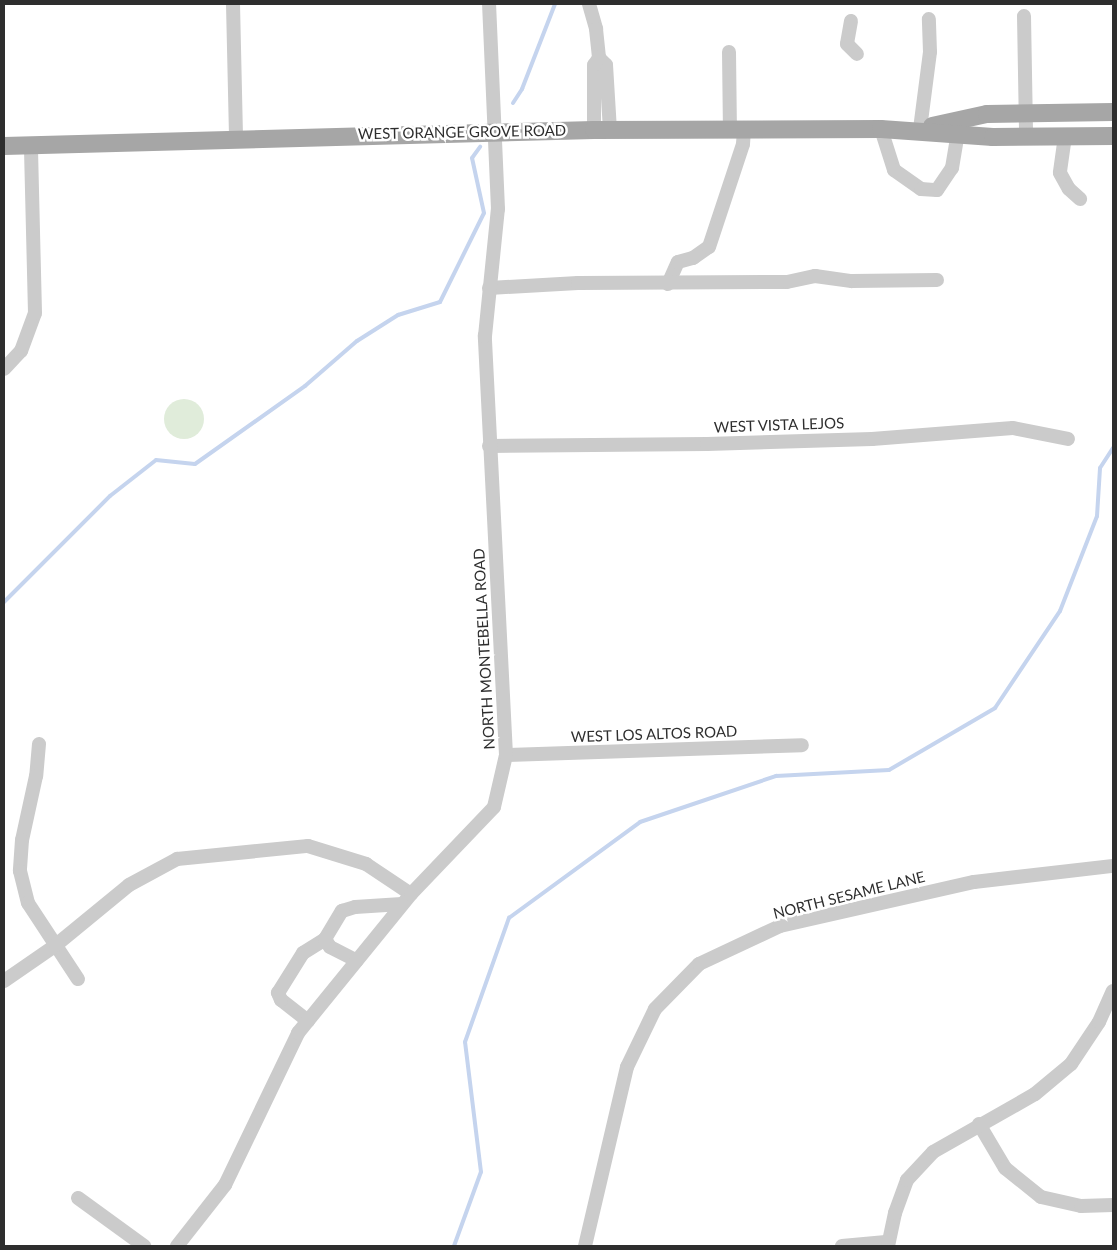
<!DOCTYPE html>
<html>
<head>
<meta charset="utf-8">
<style>
  body { margin:0 }
  #map { position:relative; width:1117px; height:1250px; overflow:hidden; background:#fff; font-family:Lato,sans-serif }
  div>[style] { position:absolute }
  .green>* { inset:0; background:#e0ecda }
  .round { border-radius:50% }
  .stream>* { height:4px; margin:-2px; padding:0 2px; transform-origin:2px; border-radius:2px; background:#c5d4ee }
  .minor>* { height:14px; margin:-7px; padding:0 7px; transform-origin:7px; border-radius:7px; background:#cbcbcb }
  .major>* { height:18px; margin:-9px; padding:0 9px; transform-origin:9px; border-radius:9px; background:#a6a6a6 }
  span { translate:-50% -50%; white-space:nowrap; text-align:center; line-height:1.15; -webkit-text-stroke:5px #fff; paint-order:stroke }
  .street-label { font-size:15px; color:#2e2e2e }
  .frame { position:absolute; inset:0; border:5px solid #2e2e2e; pointer-events:none }
</style>
</head>
<body>
<div id="map">
  <div class="green">
    <i class="round" style="left:164px;top:399px;width:40px;height:40px"></i>
  </div>
  <div class="stream">
    <i style="left:513px;top:103px;width:17px;rotate:-57deg"></i>
    <i style="left:522px;top:89px;width:91px;rotate:-68.8deg"></i>
    <i style="left:4px;top:602px;width:150px;rotate:-45deg"></i>
    <i style="left:110px;top:496px;width:58px;rotate:-38deg"></i>
    <i style="left:156px;top:460px;width:39px;rotate:6deg"></i>
    <i style="left:195px;top:464px;width:135px;rotate:-35.3deg"></i>
    <i style="left:305px;top:386px;width:69px;rotate:-40.9deg"></i>
    <i style="left:357px;top:341px;width:49px;rotate:-32.4deg"></i>
    <i style="left:398px;top:315px;width:44px;rotate:-17.2deg"></i>
    <i style="left:440px;top:302px;width:99px;rotate:-63.7deg"></i>
    <i style="left:484px;top:213px;width:56px;rotate:-102.3deg"></i>
    <i style="left:472px;top:158px;width:14px;rotate:-54deg"></i>
    <i style="left:454px;top:1246px;width:79px;rotate:-70deg"></i>
    <i style="left:481px;top:1172px;width:131px;rotate:-97deg"></i>
    <i style="left:465px;top:1042px;width:132px;rotate:-70.5deg"></i>
    <i style="left:509px;top:918px;width:162px;rotate:-36.2deg"></i>
    <i style="left:640px;top:822px;width:144px;rotate:-18.7deg"></i>
    <i style="left:776px;top:776px;width:113px;rotate:-3deg"></i>
    <i style="left:889px;top:770px;width:123px;rotate:-30.3deg"></i>
    <i style="left:995px;top:708px;width:117px;rotate:-56.2deg"></i>
    <i style="left:1060px;top:611px;width:102px;rotate:-68.7deg"></i>
    <i style="left:1097px;top:516px;width:48px;rotate:-86.4deg"></i>
    <i style="left:1100px;top:468px;width:24px;rotate:-57deg"></i>
  </div>
  <div class="minor">
    <i style="left:233px;top:4px;width:135px;rotate:88.7deg"></i>
    <i style="left:589px;top:4px;width:26px;rotate:74deg"></i>
    <i style="left:596px;top:29px;width:29px;rotate:84deg"></i>
    <i style="left:599px;top:58px;width:10px;rotate:45deg"></i>
    <i style="left:606px;top:65px;width:65px;rotate:86.5deg"></i>
    <i style="left:1024px;top:16px;width:120px;rotate:89deg"></i>
    <i style="left:851px;top:21px;width:23px;rotate:100deg"></i>
    <i style="left:847px;top:44px;width:14px;rotate:45deg"></i>
    <i style="left:729px;top:52px;width:77px;rotate:89.3deg"></i>
    <i style="left:881px;top:129px;width:43px;rotate:72.4deg"></i>
    <i style="left:894px;top:170px;width:33px;rotate:35deg"></i>
    <i style="left:921px;top:189px;width:16px;rotate:4deg"></i>
    <i style="left:937px;top:190px;width:27px;rotate:-56deg"></i>
    <i style="left:952px;top:168px;width:43px;rotate:-80.5deg"></i>
    <i style="left:920px;top:129px;width:78px;rotate:-82.6deg"></i>
    <i style="left:930px;top:52px;width:33px;rotate:-92deg"></i>
    <i style="left:594px;top:130px;width:65px;rotate:-90deg"></i>
    <i style="left:594px;top:65px;width:9px;rotate:-54deg"></i>
    <i style="left:1065px;top:136px;width:37px;rotate:98deg"></i>
    <i style="left:1060px;top:173px;width:18px;rotate:61deg"></i>
    <i style="left:1069px;top:189px;width:15px;rotate:42deg"></i>
    <i style="left:668px;top:284px;width:24px;rotate:-66deg"></i>
    <i style="left:678px;top:262px;width:16px;rotate:-15deg"></i>
    <i style="left:693px;top:258px;width:19px;rotate:-35deg"></i>
    <i style="left:709px;top:247px;width:108px;rotate:-71.7deg"></i>
    <i style="left:743px;top:144px;width:15px;rotate:-86deg"></i>
    <i style="left:489px;top:288px;width:89px;rotate:-3.2deg"></i>
    <i style="left:578px;top:283px;width:209px;rotate:-0.3deg"></i>
    <i style="left:787px;top:282px;width:29px;rotate:-12deg"></i>
    <i style="left:815px;top:276px;width:37px;rotate:8deg"></i>
    <i style="left:852px;top:281px;width:85px;rotate:-0.7deg"></i>
    <i style="left:4px;top:369px;width:25px;rotate:-47deg"></i>
    <i style="left:21px;top:351px;width:40px;rotate:-69.8deg"></i>
    <i style="left:35px;top:313px;width:168px;rotate:-91.4deg"></i>
    <i style="left:489px;top:446px;width:218px;rotate:-0.5deg"></i>
    <i style="left:707px;top:444px;width:165px;rotate:-1.7deg"></i>
    <i style="left:872px;top:439px;width:141px;rotate:-4.5deg"></i>
    <i style="left:1013px;top:428px;width:56px;rotate:11.3deg"></i>
    <i style="left:39px;top:744px;width:32px;rotate:95deg"></i>
    <i style="left:36px;top:776px;width:66px;rotate:102.3deg"></i>
    <i style="left:22px;top:840px;width:31px;rotate:94deg"></i>
    <i style="left:20px;top:871px;width:33px;rotate:76deg"></i>
    <i style="left:28px;top:903px;width:91px;rotate:56.7deg"></i>
    <i style="left:506px;top:755px;width:296px;rotate:-1.9deg"></i>
    <i style="left:325px;top:939px;width:9px;rotate:58deg"></i>
    <i style="left:330px;top:947px;width:30px;rotate:27deg"></i>
    <i style="left:4px;top:981px;width:63px;rotate:-34.7deg"></i>
    <i style="left:56px;top:945px;width:94px;rotate:-39.4deg"></i>
    <i style="left:129px;top:885px;width:55px;rotate:-28.4deg"></i>
    <i style="left:177px;top:859px;width:132px;rotate:-5.7deg"></i>
    <i style="left:308px;top:846px;width:61px;rotate:17.2deg"></i>
    <i style="left:366px;top:864px;width:54px;rotate:33.7deg"></i>
    <i style="left:308px;top:1021px;width:34px;rotate:-142deg"></i>
    <i style="left:281px;top:1000px;width:8px;rotate:-113deg"></i>
    <i style="left:278px;top:993px;width:47px;rotate:-58deg"></i>
    <i style="left:303px;top:953px;width:26px;rotate:-32deg"></i>
    <i style="left:325px;top:939px;width:33px;rotate:-59deg"></i>
    <i style="left:342px;top:911px;width:14px;rotate:-17deg"></i>
    <i style="left:355px;top:907px;width:47px;rotate:-3.7deg"></i>
    <i style="left:979px;top:1124px;width:51px;rotate:59.4deg"></i>
    <i style="left:1005px;top:1168px;width:46px;rotate:38.9deg"></i>
    <i style="left:1041px;top:1197px;width:41px;rotate:12.7deg"></i>
    <i style="left:1081px;top:1206px;width:32px;rotate:-2deg"></i>
    <i style="left:78px;top:1198px;width:82px;rotate:36deg"></i>
    <i style="left:177px;top:1246px;width:78px;rotate:-51.8deg"></i>
    <i style="left:225px;top:1185px;width:169px;rotate:-64.3deg"></i>
    <i style="left:298px;top:1033px;width:179px;rotate:-50.9deg"></i>
    <i style="left:411px;top:894px;width:120px;rotate:-46.3deg"></i>
    <i style="left:494px;top:807px;width:53px;rotate:-77deg"></i>
    <i style="left:506px;top:755px;width:420px;rotate:-92.9deg"></i>
    <i style="left:485px;top:336px;width:128px;rotate:-84.2deg"></i>
    <i style="left:498px;top:209px;width:205px;rotate:-92.5deg"></i>
    <i style="left:585px;top:1246px;width:184px;rotate:-76.8deg"></i>
    <i style="left:627px;top:1067px;width:64px;rotate:-64.2deg"></i>
    <i style="left:655px;top:1009px;width:63px;rotate:-45.6deg"></i>
    <i style="left:699px;top:964px;width:89px;rotate:-25.1deg"></i>
    <i style="left:780px;top:926px;width:199px;rotate:-12.8deg"></i>
    <i style="left:974px;top:882px;width:140px;rotate:-6.6deg"></i>
    <i style="left:842px;top:1246px;width:44px;rotate:-5.2deg"></i>
    <i style="left:888px;top:1246px;width:34px;rotate:-78deg"></i>
    <i style="left:895px;top:1213px;width:35px;rotate:-70deg"></i>
    <i style="left:907px;top:1180px;width:38px;rotate:-47deg"></i>
    <i style="left:933px;top:1152px;width:117px;rotate:-29.6deg"></i>
    <i style="left:1035px;top:1094px;width:47px;rotate:-39.8deg"></i>
    <i style="left:1071px;top:1064px;width:50px;rotate:-56.3deg"></i>
    <i style="left:1099px;top:1022px;width:34px;rotate:-66deg"></i>
  </div>
  <div class="major">
    <i style="left:932px;top:126px;width:56px;rotate:-12.3deg"></i>
    <i style="left:987px;top:114px;width:126px;rotate:-0.9deg"></i>
    <i style="left:4px;top:146px;width:590px;rotate:-1.55deg"></i>
    <i style="left:594px;top:130px;width:287px;rotate:-0.2deg"></i>
    <i style="left:881px;top:129px;width:112px;rotate:4.1deg"></i>
    <i style="left:993px;top:137px;width:120px;rotate:-0.5deg"></i>
  </div>
  <div class="street-label">
    <span style="left:462px;top:132px;rotate:-1deg">WEST ORANGE GROVE ROAD</span>
    <span style="left:779px;top:425px;rotate:-2deg">WEST VISTA LEJOS</span>
    <span style="left:484px;top:649px;rotate:-93deg">NORTH MONTEBELLA ROAD</span>
    <span style="left:654px;top:734px;rotate:-2deg">WEST LOS ALTOS ROAD</span>
    <span style="left:849px;top:895px;rotate:-14deg">NORTH SESAME LANE</span>
  </div>
  <div class="frame"></div>
</div>
</body>
</html>
